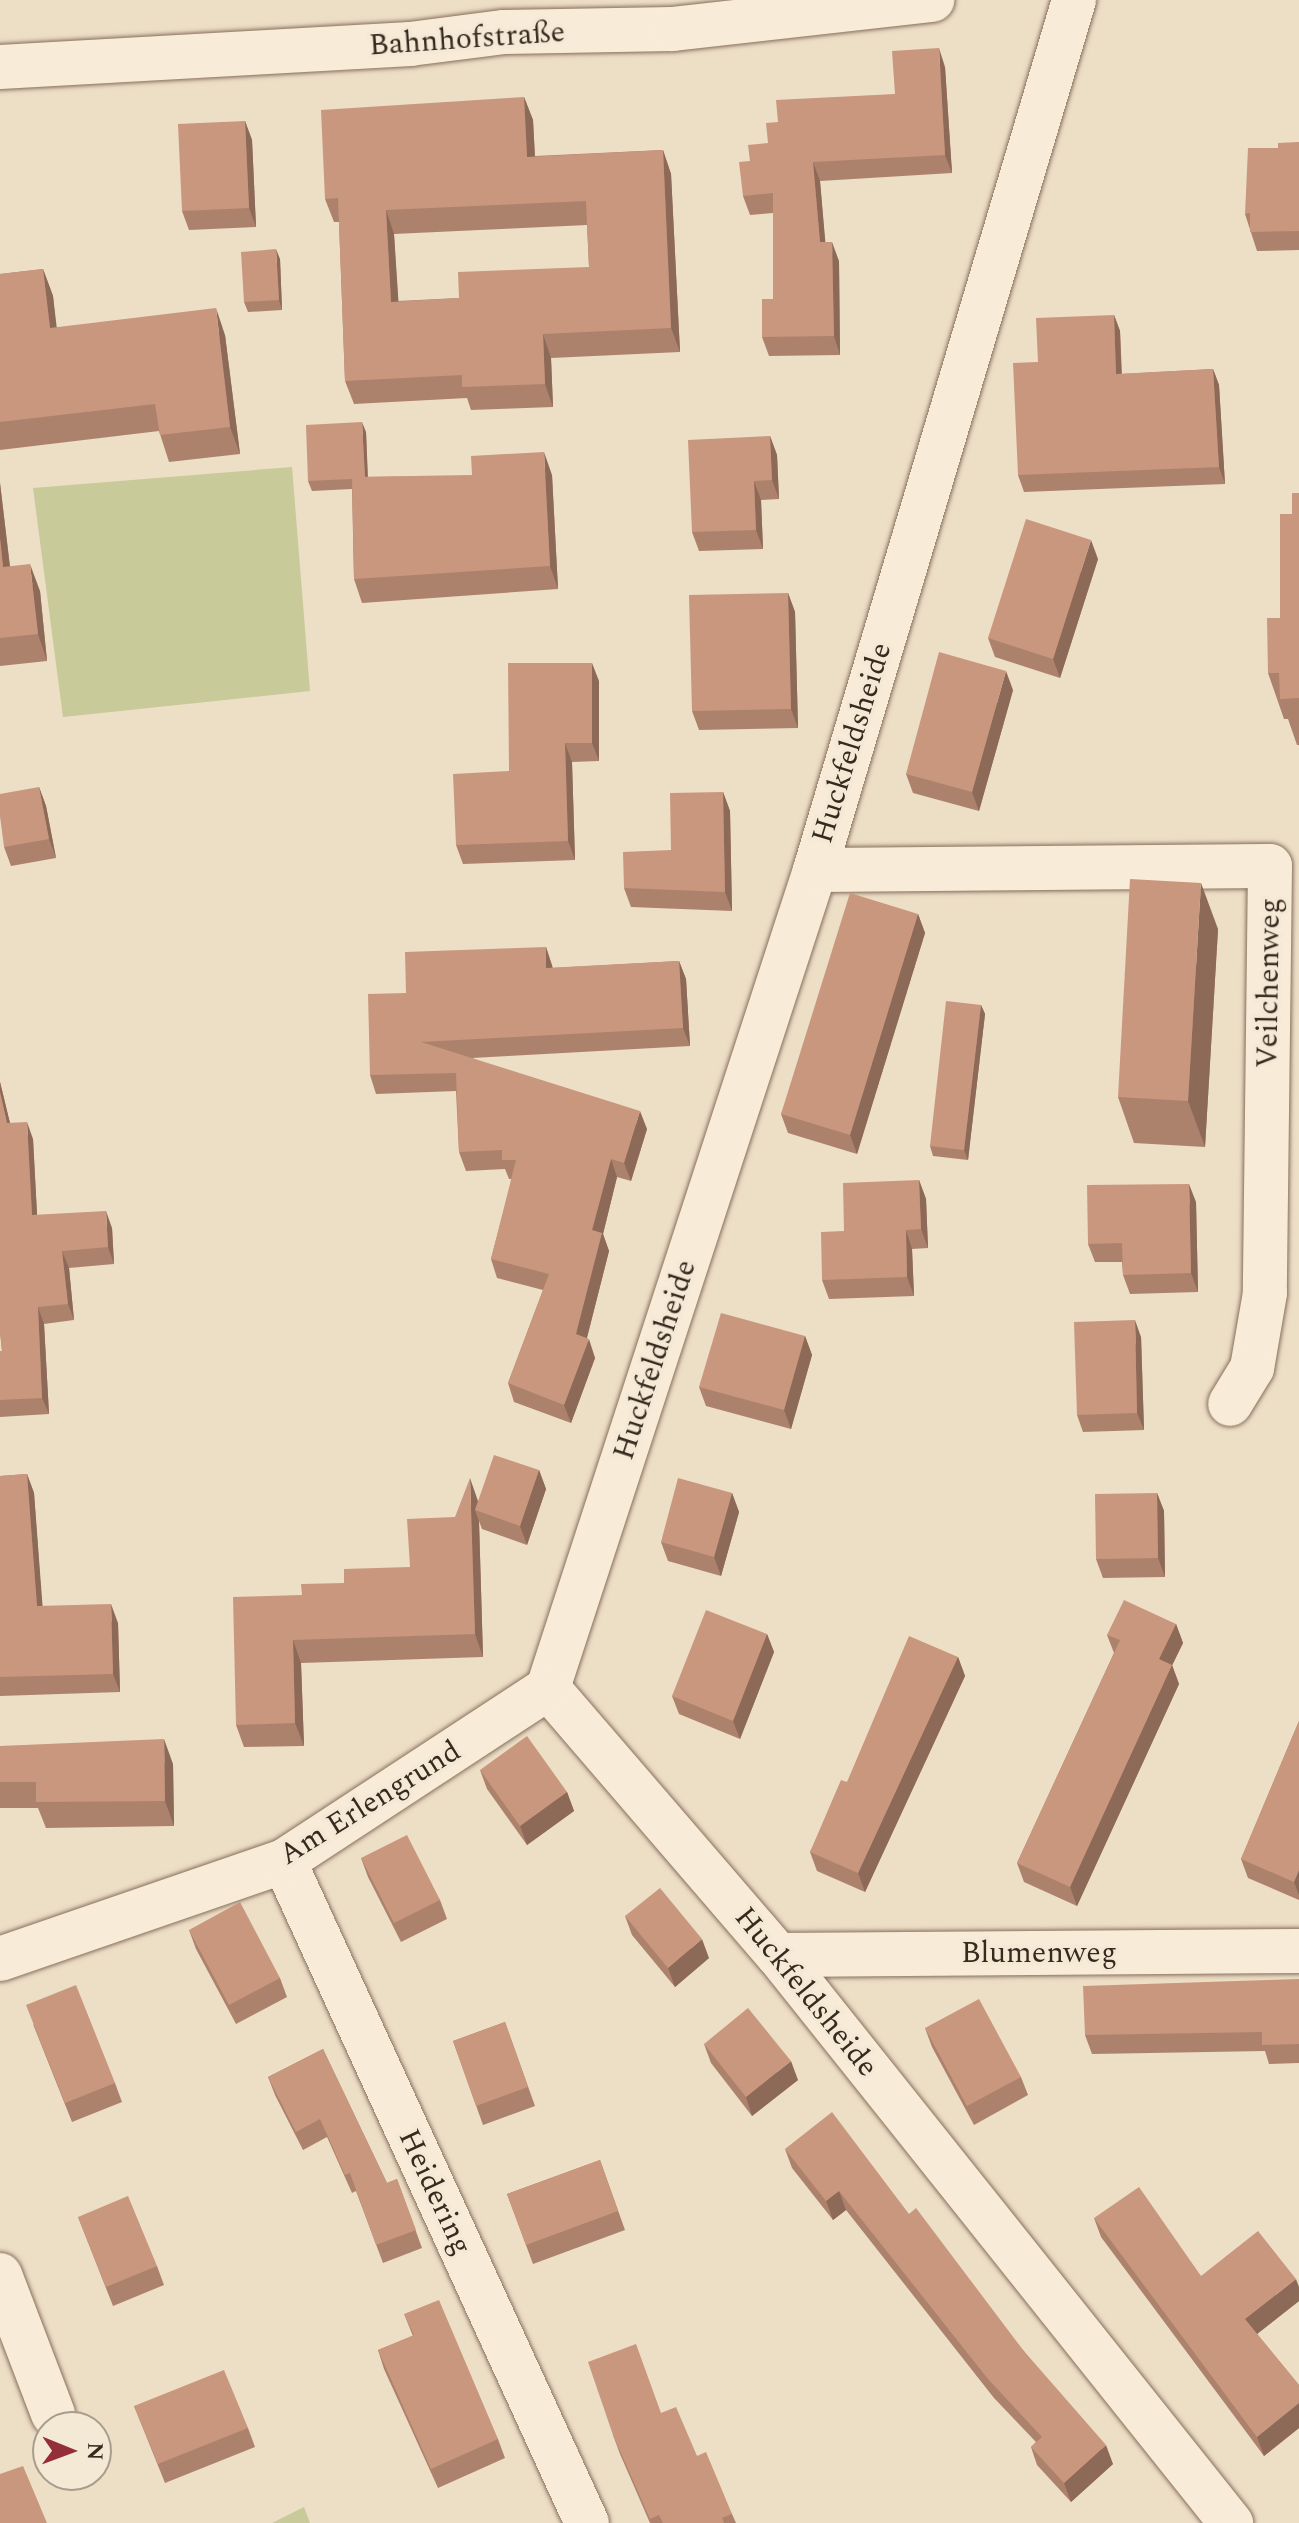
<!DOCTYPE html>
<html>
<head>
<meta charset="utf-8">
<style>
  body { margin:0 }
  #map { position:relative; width:1299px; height:2523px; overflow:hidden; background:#eddec6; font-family:Spectral,serif }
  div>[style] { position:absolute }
  .green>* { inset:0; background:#c8ca9a }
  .roads { filter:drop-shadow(0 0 2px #87705c) drop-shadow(0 0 2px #87705c) }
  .minor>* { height:44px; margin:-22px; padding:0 22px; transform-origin:22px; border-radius:22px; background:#f8ecd9 }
  .wall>* { inset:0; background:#ad826c }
  .shaded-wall>* { inset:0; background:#8d6a58 }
  .building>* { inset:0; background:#c9977d }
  span { translate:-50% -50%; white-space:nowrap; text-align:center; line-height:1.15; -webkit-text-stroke:7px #f4e9d5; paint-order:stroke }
  .street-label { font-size:30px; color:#38291f }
  .north { position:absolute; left:32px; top:2411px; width:80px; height:80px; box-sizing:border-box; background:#f4e9d5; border:2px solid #a99c8c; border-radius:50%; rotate:91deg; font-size:22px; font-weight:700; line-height:32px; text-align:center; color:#38291f }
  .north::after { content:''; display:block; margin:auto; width:28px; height:36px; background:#942e37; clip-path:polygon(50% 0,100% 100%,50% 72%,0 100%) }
</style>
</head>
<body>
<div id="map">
  <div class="green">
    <i style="clip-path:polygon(292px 467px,310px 691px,63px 717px,33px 488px)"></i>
    <i style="clip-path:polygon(304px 2507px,310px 2523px,272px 2523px)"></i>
  </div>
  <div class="roads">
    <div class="minor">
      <i style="left:0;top:67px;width:411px;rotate:-3.2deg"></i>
      <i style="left:410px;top:44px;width:95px;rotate:-7.3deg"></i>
      <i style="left:504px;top:32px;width:169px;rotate:-1deg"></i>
      <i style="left:673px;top:29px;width:261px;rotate:-6.4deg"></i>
      <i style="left:815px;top:870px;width:455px;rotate:-0.5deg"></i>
      <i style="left:1270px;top:866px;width:427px;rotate:90.7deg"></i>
      <i style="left:1265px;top:1293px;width:76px;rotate:99.8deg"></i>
      <i style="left:1252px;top:1368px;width:42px;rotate:121.4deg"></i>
      <i style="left:548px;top:1688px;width:860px;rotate:-71.92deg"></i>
      <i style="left:815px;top:870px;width:908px;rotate:-73.42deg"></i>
      <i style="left:548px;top:1688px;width:352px;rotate:49.3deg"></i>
      <i style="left:778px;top:1955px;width:727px;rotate:51.43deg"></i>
      <i style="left:284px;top:1861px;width:728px;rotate:65.41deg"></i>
      <i style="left:778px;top:1955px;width:521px;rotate:-0.44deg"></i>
      <i style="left:0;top:1959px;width:300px;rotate:-19deg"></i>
      <i style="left:284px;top:1861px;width:316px;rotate:-33.2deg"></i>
      <i style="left:0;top:2275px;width:149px;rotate:69.1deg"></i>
    </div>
  </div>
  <div class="wall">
    <i style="clip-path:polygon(945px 67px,952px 173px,820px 181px,825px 242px,839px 261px,840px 355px,769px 356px,762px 337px,773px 299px,773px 213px,750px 215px,743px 196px,750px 161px,768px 143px,778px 122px,895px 94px)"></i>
    <i style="clip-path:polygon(evenodd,524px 97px,533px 120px,535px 156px,663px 150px,671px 174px,680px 352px,551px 358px,553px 407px,471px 410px,467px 398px,354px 404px,345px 381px,339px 222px,334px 222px,325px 199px,524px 97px,587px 225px,589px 267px,459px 298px,398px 301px,394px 234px,587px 225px)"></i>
    <i style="clip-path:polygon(245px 121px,252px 140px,256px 227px,189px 230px,182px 211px)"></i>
    <i style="clip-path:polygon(1299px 142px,1299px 250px,1257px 251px,1245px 214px,1278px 148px)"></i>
    <i style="clip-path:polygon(280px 259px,282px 310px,248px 312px,244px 302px)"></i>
    <i style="clip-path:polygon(43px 269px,53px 296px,56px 327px,225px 335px,240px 454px,169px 462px,159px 431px,0 450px,0 274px)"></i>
    <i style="clip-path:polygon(1114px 315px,1120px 331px,1122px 374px,1213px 369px,1219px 385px,1225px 484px,1024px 492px,1018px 475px,1038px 362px)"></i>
    <i style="clip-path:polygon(366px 432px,368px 477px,552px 475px,558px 589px,362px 603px,354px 579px,352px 489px,312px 491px,308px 481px)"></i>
    <i style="clip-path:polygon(770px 436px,777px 455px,779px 499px,761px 500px,763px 549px,699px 551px,692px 532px)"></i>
    <i style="clip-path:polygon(0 483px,10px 566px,40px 591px,47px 661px,0 666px)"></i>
    <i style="clip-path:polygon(1299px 493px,1299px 745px,1297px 745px,1288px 719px,1284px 719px,1268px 673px,1280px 618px,1292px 514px)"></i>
    <i style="clip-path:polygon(1098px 559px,1060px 678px,995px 657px,988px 638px)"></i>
    <i style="clip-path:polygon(788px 593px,795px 612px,798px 728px,699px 730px,692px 711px)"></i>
    <i style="clip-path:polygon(599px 681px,599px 761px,572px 762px,575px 860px,463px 864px,456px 845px,509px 771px)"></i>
    <i style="clip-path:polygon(1013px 690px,979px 811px,913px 793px,906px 774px)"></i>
    <i style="clip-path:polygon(39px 787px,46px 806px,56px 858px,11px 866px,4px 847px)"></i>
    <i style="clip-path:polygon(723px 792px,730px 811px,732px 911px,631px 907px,624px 888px,671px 850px)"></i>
    <i style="clip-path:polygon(918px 914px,925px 933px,857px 1154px,788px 1133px,781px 1114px)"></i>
    <i style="clip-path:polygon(1218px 929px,1205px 1147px,1134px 1143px,1118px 1097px)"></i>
    <i style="clip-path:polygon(546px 947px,553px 968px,679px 961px,686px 979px,690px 1046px,472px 1058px,647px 1129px,631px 1181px,617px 1177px,603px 1234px,609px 1251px,587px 1338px,595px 1358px,571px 1423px,514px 1402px,508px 1383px,543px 1290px,497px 1278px,491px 1259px,512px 1179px,509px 1179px,505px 1169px,466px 1171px,459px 1152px,456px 1091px,376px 1094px,370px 1075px,406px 993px)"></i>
    <i style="clip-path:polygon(981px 1005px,985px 1014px,968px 1160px,933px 1156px,930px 1146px)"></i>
    <i style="clip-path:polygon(0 1082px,10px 1123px,33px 1139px,37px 1215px,112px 1228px,114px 1264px,69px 1268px,74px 1320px,44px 1324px,49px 1414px,0 1417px,0 1351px,2px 1351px,0 1332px)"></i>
    <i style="clip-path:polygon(919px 1180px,926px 1199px,928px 1248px,912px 1249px,914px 1296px,829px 1299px,822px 1280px,844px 1231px)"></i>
    <i style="clip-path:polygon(1196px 1202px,1198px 1292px,1130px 1294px,1123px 1275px,1122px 1262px,1095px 1262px,1088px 1244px)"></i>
    <i style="clip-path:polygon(805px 1336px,812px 1355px,791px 1429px,706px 1406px,699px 1387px)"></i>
    <i style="clip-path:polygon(1141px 1337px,1144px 1430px,1083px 1432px,1077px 1415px)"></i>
    <i style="clip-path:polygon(539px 1470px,546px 1489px,527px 1545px,482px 1529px,479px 1521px,483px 1657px,301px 1663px,304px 1746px,244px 1747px,236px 1725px,302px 1595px,410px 1567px,455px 1517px,478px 1501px)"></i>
    <i style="clip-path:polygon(27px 1474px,34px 1493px,42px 1606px,118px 1623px,120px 1692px,0 1696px,0 1476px)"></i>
    <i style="clip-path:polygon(732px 1493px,739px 1512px,721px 1576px,668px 1561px,661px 1542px)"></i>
    <i style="clip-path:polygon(1157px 1493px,1164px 1511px,1165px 1577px,1103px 1578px,1096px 1559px)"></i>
    <i style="clip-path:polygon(1176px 1624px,1183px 1643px,1172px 1665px,1179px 1684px,1077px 1906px,1024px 1882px,1017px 1863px,1114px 1653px,1107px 1635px)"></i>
    <i style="clip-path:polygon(767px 1634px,774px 1652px,740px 1739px,679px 1714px,672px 1696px)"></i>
    <i style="clip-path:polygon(958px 1657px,965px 1676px,865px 1892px,817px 1871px,810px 1852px,847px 1782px)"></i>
    <i style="clip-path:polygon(1299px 1721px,1299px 1900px,1248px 1878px,1241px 1859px)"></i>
    <i style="clip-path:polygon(0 1746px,173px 1764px,174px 1826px,46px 1828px,38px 1808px,0 1808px)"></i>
    <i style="clip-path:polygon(480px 1770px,567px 1792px,574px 1811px,527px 1845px,487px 1789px)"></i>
    <i style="clip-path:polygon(361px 1858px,440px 1900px,447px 1919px,401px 1942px,368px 1877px)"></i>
    <i style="clip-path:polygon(625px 1916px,709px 1958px,675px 1987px,632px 1935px)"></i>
    <i style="clip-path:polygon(189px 1930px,280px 1978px,287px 1997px,236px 2024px,196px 1949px)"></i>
    <i style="clip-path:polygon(1299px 1979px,1299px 2063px,1269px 2064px,1265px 2051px,1092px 2054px,1085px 2035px)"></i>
    <i style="clip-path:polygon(505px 2022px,535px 2106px,483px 2125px,453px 2041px)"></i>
    <i style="clip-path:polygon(33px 2024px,115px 2083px,122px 2102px,72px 2122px)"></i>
    <i style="clip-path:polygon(925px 2028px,1021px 2077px,1028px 2095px,974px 2125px,932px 2047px)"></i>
    <i style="clip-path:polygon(704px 2044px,798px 2080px,752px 2116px,711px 2063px)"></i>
    <i style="clip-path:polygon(323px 2049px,387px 2183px,397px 2179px,422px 2248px,383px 2263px,356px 2191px,352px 2193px,327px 2137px,303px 2150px,275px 2095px,268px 2077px)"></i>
    <i style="clip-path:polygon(785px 2149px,909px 2214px,1023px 2350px,1113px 2464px,1071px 2502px,1037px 2465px,1031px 2447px,1036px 2442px,994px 2398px,846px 2210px,833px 2220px,792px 2168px)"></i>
    <i style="clip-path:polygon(600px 2160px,625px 2230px,533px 2264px,507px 2194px)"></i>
    <i style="clip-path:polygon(78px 2217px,157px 2266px,164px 2285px,113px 2306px)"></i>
    <i style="clip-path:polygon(1094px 2218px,1201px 2276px,1299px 2301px,1257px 2334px,1299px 2385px,1299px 2428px,1264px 2456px,1101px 2237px)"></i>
    <i style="clip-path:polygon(404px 2314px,498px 2439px,505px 2458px,438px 2488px,384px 2369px,378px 2350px,413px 2336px)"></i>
    <i style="clip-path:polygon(134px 2406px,248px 2428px,255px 2447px,165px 2483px)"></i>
    <i style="clip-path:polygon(661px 2413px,697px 2456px,732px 2514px,736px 2523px,650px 2523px,620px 2454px,613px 2435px)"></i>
  </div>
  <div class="shaded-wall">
    <i style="clip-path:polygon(939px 48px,945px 67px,952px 173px,945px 155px)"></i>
    <i style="clip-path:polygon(524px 97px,533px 120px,536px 180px,527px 157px)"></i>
    <i style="clip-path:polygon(245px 121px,252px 140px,256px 227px,249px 208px)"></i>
    <i style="clip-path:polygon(663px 150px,671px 174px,680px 352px,671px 328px)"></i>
    <i style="clip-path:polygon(813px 162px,820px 181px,827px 261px,820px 242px)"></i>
    <i style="clip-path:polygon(386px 210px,394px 234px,400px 325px,391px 302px)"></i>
    <i style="clip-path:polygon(832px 242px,839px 261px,840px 355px,834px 336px)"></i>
    <i style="clip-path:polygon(276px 249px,280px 259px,282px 310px,279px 300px)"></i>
    <i style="clip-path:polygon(43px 269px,53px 296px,60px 355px,50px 328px)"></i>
    <i style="clip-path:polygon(216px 308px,225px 335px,240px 454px,230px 427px)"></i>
    <i style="clip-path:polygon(1114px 315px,1120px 331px,1122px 391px,1116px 374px)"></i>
    <i style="clip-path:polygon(543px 334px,551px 358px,553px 407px,545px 384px)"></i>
    <i style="clip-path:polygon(1213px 369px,1219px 385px,1225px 484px,1219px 467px)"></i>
    <i style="clip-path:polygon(362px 422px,366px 432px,368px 488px,365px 479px)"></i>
    <i style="clip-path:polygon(770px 436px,777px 455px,779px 499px,772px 480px)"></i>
    <i style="clip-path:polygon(544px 452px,552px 475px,558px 589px,550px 566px)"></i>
    <i style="clip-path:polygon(754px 481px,761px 500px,763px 549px,756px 530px)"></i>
    <i style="clip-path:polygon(0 483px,13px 594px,3px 567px,0 538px)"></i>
    <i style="clip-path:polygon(1091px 540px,1098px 559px,1060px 678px,1053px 659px)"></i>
    <i style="clip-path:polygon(30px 564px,40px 591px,47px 661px,38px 634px)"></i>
    <i style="clip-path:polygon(788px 593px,795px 612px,798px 728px,791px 709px)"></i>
    <i style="clip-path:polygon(592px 663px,599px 681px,599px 761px,592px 743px)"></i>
    <i style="clip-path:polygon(1006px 671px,1013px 690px,979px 811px,972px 792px)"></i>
    <i style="clip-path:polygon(565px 743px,572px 762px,575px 860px,568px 841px)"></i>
    <i style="clip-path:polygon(39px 787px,46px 806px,56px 858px,49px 839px)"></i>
    <i style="clip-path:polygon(723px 792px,730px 811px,732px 911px,725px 892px)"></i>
    <i style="clip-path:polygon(1201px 883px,1218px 929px,1205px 1147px,1188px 1101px)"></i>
    <i style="clip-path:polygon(918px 914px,925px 933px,857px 1154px,850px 1135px)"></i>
    <i style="clip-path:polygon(546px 947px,552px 966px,553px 987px,546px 968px)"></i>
    <i style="clip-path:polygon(679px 961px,686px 979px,690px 1046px,683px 1028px)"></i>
    <i style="clip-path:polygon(981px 1005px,985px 1014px,968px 1160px,964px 1150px)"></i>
    <i style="clip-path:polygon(0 1082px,14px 1140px,7px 1123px,0 1092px)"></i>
    <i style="clip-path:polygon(640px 1111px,647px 1129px,631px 1181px,624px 1163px)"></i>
    <i style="clip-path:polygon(27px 1122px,33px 1139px,38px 1232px,32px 1215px)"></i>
    <i style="clip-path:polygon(611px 1159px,617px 1177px,603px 1234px,609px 1251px,583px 1353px,576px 1334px,592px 1230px)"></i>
    <i style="clip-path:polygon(919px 1180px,926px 1199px,928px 1248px,921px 1229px)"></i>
    <i style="clip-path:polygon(1189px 1184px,1196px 1202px,1198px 1292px,1191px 1273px)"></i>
    <i style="clip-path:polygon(106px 1211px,112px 1228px,114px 1264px,108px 1247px)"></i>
    <i style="clip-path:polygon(906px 1230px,912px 1249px,914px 1296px,907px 1277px)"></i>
    <i style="clip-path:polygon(62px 1251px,69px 1268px,74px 1320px,68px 1304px)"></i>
    <i style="clip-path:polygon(38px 1307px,44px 1324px,49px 1414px,42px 1398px)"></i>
    <i style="clip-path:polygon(1135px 1320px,1141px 1337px,1144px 1430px,1137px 1413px)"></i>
    <i style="clip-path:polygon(805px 1336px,812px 1355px,791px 1429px,784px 1410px)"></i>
    <i style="clip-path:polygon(589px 1339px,595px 1358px,571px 1423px,564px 1405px)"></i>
    <i style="clip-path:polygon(539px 1470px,546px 1489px,527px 1545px,520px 1526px)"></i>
    <i style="clip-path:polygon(27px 1474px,34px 1493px,44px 1625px,37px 1606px)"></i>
    <i style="clip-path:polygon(470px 1478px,478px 1501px,475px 1510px,479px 1521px,483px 1657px,475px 1634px)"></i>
    <i style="clip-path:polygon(732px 1493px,739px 1512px,721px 1576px,714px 1557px)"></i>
    <i style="clip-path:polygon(1157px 1493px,1164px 1511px,1165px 1577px,1158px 1558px)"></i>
    <i style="clip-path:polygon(111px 1604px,118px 1623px,120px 1692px,113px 1674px)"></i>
    <i style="clip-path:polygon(1176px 1624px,1183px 1643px,1166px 1678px,1159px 1659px)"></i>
    <i style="clip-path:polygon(767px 1634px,774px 1652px,740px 1739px,733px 1721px)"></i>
    <i style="clip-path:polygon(293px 1640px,301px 1663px,304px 1746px,295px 1723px)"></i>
    <i style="clip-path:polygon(958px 1657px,965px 1676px,865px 1892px,858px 1873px)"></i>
    <i style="clip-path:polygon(1172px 1665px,1179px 1684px,1077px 1906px,1070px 1887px)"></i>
    <i style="clip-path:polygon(164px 1739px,173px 1764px,174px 1826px,165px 1801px)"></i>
    <i style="clip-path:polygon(567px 1792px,574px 1811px,527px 1845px,520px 1826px)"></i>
    <i style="clip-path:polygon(1299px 1870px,1299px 1895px,1294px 1882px)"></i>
    <i style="clip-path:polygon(702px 1939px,709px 1958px,675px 1987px,668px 1968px)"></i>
    <i style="clip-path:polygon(791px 2061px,798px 2080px,752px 2116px,746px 2097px)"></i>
    <i style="clip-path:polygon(839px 2191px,846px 2210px,833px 2220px,826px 2201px)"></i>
    <i style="clip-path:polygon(1296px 2279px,1299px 2287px,1299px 2301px,1252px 2338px,1245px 2319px)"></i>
    <i style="clip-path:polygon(1299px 2403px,1299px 2428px,1264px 2456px,1257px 2437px)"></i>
    <i style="clip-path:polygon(1106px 2445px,1113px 2464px,1071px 2502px,1064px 2483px)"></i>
  </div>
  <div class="building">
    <i style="clip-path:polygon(939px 48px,945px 155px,813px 162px,820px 242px,832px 242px,834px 336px,762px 337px,762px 299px,773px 299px,773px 193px,743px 196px,739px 162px,750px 161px,748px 145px,768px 143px,766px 123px,778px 122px,776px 100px,895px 94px,892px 51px)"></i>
    <i style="clip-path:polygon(evenodd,524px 97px,527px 157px,663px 150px,671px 328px,543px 334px,545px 384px,462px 387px,462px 375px,345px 381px,338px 198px,325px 199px,321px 110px,524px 97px,586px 201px,589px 267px,458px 272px,459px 298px,391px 302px,386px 210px,586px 201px)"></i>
    <i style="clip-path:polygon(245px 121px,249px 208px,182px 211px,178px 124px)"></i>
    <i style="clip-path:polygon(1299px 142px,1299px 231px,1250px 232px,1250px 213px,1245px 214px,1248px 148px,1278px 148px,1278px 143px)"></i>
    <i style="clip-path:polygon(276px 249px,279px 300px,244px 302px,241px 252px)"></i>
    <i style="clip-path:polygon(43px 269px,50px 328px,216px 308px,230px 427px,160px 435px,155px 404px,0 422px,0 274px)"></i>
    <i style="clip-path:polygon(1114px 315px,1116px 374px,1213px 369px,1219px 467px,1018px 475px,1013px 363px,1038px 362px,1036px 318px)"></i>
    <i style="clip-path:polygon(362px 422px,365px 477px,352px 477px,352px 479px,308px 481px,306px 425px)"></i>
    <i style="clip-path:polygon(770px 436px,772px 480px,754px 481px,756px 530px,692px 532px,688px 440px)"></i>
    <i style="clip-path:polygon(544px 452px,550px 566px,354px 579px,352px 477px,472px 475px,471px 456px)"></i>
    <i style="clip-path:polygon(1292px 493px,1299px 493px,1299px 698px,1280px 699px,1279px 673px,1268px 673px,1267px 618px,1280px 618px,1280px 514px,1292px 514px)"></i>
    <i style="clip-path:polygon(1026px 519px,1091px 540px,1053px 659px,988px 638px)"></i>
    <i style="clip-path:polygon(0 538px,3px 567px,30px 564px,38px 634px,0 638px)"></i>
    <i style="clip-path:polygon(788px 593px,791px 709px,692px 711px,689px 595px)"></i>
    <i style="clip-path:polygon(939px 652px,1006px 671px,972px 792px,906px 774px)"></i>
    <i style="clip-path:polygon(508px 663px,592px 663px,592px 743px,565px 743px,568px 841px,456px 845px,453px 774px,509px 771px)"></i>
    <i style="clip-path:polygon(39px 787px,49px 839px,4px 847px,0 816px,0 794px)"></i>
    <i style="clip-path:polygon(723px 792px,725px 892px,624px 888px,623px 852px,671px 850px,670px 793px)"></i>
    <i style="clip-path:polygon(1130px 879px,1201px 883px,1188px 1101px,1118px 1097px)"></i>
    <i style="clip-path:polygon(850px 893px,918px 914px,850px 1135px,781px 1114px)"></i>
    <i style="clip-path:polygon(546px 947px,546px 968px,679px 961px,683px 1028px,421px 1042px,640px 1111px,624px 1163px,611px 1159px,592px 1230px,602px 1233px,576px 1334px,589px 1339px,564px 1405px,508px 1383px,549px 1274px,491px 1259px,516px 1160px,502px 1160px,502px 1150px,459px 1152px,456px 1073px,370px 1075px,368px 994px,406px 993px,405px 952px)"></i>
    <i style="clip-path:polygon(946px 1001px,981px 1005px,964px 1150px,930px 1146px)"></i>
    <i style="clip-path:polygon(0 1092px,7px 1123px,27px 1122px,32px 1215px,106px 1211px,108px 1247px,62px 1251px,68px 1304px,38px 1307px,42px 1398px,0 1400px,0 1351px,2px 1351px,0 1332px)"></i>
    <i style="clip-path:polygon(919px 1180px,921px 1229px,906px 1230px,907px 1277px,822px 1280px,821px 1232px,844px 1231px,843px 1183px)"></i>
    <i style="clip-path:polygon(1189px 1184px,1191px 1273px,1123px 1275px,1122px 1243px,1088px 1244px,1087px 1185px)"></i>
    <i style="clip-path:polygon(721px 1313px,805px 1336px,784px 1410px,699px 1387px)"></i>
    <i style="clip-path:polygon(1135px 1320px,1137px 1413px,1077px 1415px,1074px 1322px)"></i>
    <i style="clip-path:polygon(494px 1455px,539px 1470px,520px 1526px,475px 1510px)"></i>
    <i style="clip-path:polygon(27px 1474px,37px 1606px,111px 1604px,113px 1674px,0 1677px,0 1476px)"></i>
    <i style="clip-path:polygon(470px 1478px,475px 1634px,293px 1640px,295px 1723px,236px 1725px,233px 1597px,302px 1595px,301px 1584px,344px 1583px,344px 1569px,410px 1567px,407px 1519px,455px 1517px)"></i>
    <i style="clip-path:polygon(678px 1478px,732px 1493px,714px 1557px,661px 1542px)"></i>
    <i style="clip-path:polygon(1157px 1493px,1158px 1558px,1096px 1559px,1095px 1494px)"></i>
    <i style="clip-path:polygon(1124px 1600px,1176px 1624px,1159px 1659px,1172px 1665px,1070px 1887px,1017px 1863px,1120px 1640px,1107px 1635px)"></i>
    <i style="clip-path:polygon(706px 1610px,767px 1634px,733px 1721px,672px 1696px)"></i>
    <i style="clip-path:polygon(909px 1636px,958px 1657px,858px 1873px,810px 1852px,841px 1780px,847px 1782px)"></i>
    <i style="clip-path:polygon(1299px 1721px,1299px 1870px,1294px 1882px,1241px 1859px)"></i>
    <i style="clip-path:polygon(527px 1736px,567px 1792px,520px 1826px,480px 1770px)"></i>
    <i style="clip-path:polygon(164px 1739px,165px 1801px,36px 1802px,36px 1782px,0 1782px,0 1746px)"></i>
    <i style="clip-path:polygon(407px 1835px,440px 1900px,394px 1923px,361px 1858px)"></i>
    <i style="clip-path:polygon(660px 1888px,702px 1939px,668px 1968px,625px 1916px)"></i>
    <i style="clip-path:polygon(240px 1902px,280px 1978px,229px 2005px,189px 1930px)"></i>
    <i style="clip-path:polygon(1299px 1979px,1299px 2044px,1262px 2045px,1262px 2032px,1085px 2035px,1083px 1986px)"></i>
    <i style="clip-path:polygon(76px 1985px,115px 2083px,65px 2103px,26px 2005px)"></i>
    <i style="clip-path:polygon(979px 1999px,1021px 2077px,967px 2106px,925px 2028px)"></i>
    <i style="clip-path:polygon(748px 2008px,791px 2061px,746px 2097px,704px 2044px)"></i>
    <i style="clip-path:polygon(505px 2022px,528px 2087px,476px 2106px,453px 2041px)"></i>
    <i style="clip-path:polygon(323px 2049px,387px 2183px,397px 2179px,416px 2230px,376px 2245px,350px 2173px,345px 2175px,320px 2119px,296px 2132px,268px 2077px)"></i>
    <i style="clip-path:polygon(832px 2112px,909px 2214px,916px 2208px,1023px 2350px,1106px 2445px,1064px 2483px,1031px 2447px,1042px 2437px,988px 2379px,839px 2191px,826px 2201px,785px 2149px)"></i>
    <i style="clip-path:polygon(600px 2160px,618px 2211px,526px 2245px,507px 2194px)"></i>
    <i style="clip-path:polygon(1139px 2187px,1201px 2276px,1258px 2231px,1296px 2279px,1245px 2319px,1299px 2385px,1299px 2403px,1257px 2437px,1094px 2218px)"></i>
    <i style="clip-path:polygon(128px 2196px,157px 2266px,106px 2287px,78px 2217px)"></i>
    <i style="clip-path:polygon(439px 2300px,498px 2439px,431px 2469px,378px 2350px,414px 2335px,404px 2314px)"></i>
    <i style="clip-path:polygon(636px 2344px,661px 2413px,676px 2407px,697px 2456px,706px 2452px,732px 2514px,722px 2518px,724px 2523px,663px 2523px,659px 2515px,650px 2519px,613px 2435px,588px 2362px)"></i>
    <i style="clip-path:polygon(224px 2370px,248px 2428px,158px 2464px,134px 2406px)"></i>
    <i style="clip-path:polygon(23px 2466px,47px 2523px,0 2523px,0 2474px)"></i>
  </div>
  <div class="street-label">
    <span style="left:467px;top:39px;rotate:-4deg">Bahnhofstraße</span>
    <span style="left:852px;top:743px;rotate:-73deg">Huckfeldsheide</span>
    <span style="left:1269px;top:983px;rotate:-89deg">Veilchenweg</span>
    <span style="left:655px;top:1360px;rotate:-72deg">Huckfeldsheide</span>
    <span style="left:370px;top:1803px;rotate:-32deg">Am Erlengrund</span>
    <span style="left:1039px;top:1953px">Blumenweg</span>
    <span style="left:806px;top:1992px;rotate:51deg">Huckfeldsheide</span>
    <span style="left:435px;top:2192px;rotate:65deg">Heidering</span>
  </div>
  <div class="north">N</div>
</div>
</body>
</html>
